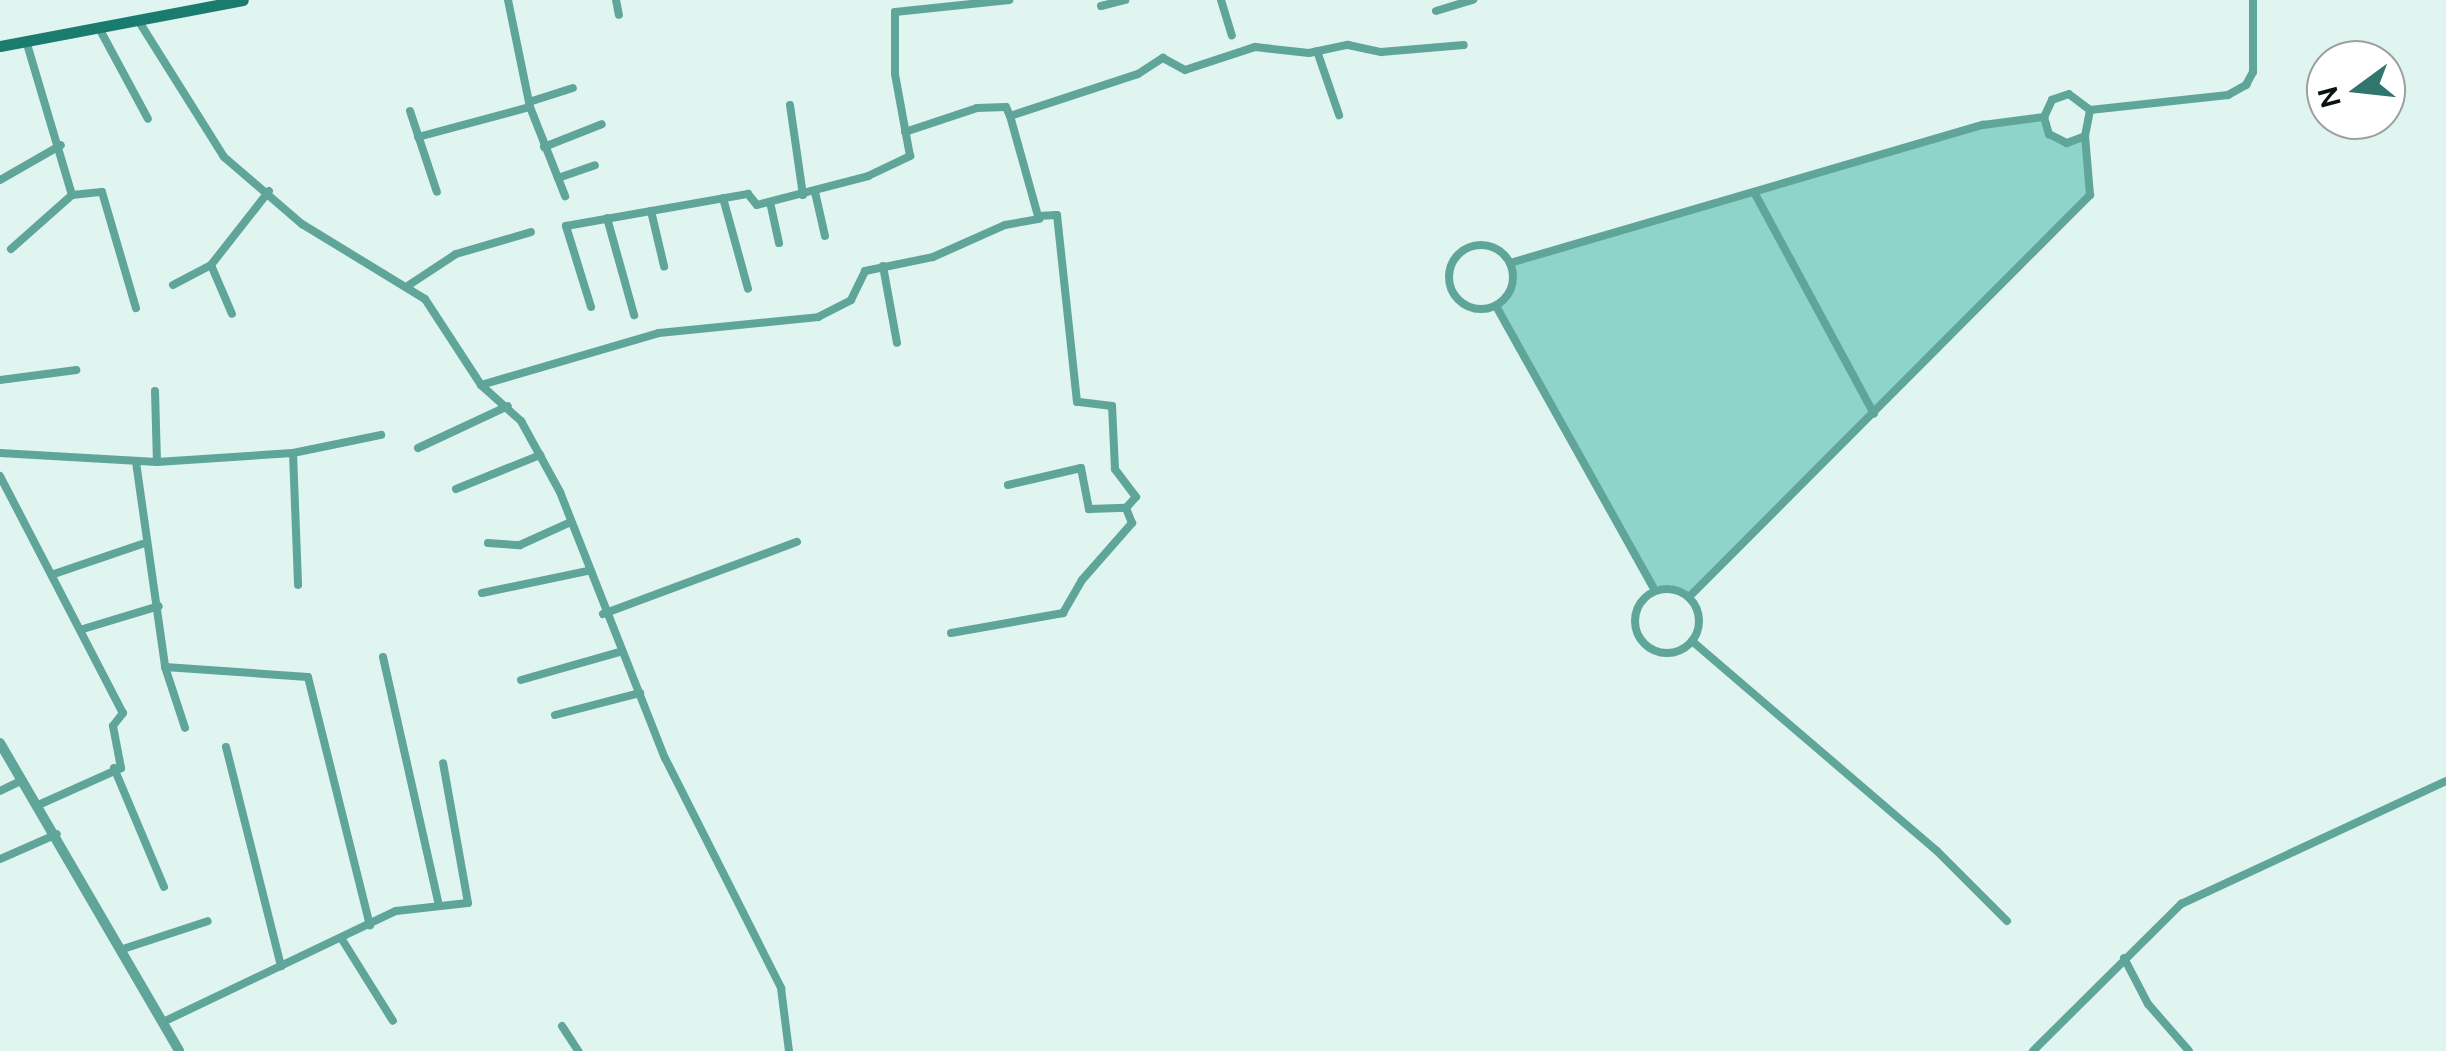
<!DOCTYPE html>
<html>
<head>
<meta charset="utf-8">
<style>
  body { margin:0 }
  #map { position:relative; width:2446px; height:1051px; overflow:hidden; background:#e0f4f0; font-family:Ubuntu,sans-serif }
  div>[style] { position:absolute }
  .green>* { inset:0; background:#8fd4c8 }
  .minor>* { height:8px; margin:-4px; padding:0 4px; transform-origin:4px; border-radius:4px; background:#5fa599 }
  .minor>.ring { margin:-4px; padding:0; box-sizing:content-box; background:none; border:8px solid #5fa599; border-radius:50% }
  .tertiary>* { height:10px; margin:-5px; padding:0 5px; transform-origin:5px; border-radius:5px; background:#5fa599 }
  .secondary>* { height:11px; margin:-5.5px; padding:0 5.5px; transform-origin:5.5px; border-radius:5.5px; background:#1a7c6f }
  span { translate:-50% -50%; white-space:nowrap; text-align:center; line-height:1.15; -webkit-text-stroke:10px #fff; paint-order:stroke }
  .north { position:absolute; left:2306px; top:40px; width:100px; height:100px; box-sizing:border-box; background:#fff; border:2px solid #9da0a0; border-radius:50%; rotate:255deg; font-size:28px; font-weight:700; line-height:40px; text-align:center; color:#0b1211 }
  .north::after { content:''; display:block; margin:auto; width:35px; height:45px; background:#30766c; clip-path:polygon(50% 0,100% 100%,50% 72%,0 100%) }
</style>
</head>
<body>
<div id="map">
  <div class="green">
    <i style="clip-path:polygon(2044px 117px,2045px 126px,2067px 143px,2085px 136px,2090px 195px,1689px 597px,1655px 590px,1496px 306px,1512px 288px,1510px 263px,1983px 125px)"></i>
  </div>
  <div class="minor">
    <i style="left:508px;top:0;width:109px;rotate:78.4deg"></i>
    <i style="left:530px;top:107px;width:96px;rotate:68.5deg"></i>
    <i style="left:616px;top:0;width:15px;rotate:79deg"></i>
    <i style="left:1221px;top:0;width:37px;rotate:73deg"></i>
    <i style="left:1101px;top:6px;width:25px;rotate:-14deg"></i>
    <i style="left:1436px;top:11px;width:39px;rotate:-17deg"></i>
    <i style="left:138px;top:20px;width:162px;rotate:57.9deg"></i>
    <i style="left:224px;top:157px;width:103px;rotate:40.7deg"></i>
    <i style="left:302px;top:224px;width:144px;rotate:31.4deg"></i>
    <i style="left:425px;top:299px;width:103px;rotate:56.9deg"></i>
    <i style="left:481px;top:385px;width:54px;rotate:42deg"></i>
    <i style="left:521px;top:421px;width:81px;rotate:61.2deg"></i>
    <i style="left:560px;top:492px;width:286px;rotate:68.5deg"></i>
    <i style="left:665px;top:758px;width:258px;rotate:63.2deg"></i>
    <i style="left:781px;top:988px;width:64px;rotate:82.8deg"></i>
    <i style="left:99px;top:28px;width:103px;rotate:61.7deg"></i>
    <i style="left:1317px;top:51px;width:68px;rotate:71deg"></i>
    <i style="left:529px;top:102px;width:46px;rotate:-17.7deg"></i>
    <i style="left:790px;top:105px;width:91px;rotate:81.8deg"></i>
    <i style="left:2090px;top:110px;width:139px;rotate:-6.2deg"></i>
    <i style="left:2228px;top:95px;width:21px;rotate:-29deg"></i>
    <i style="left:2246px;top:85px;width:15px;rotate:-62deg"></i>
    <i style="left:2253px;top:72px;width:72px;rotate:-90deg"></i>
    <i style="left:410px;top:111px;width:85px;rotate:71.6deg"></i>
    <i style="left:905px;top:132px;width:76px;rotate:-18.4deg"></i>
    <i style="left:977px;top:108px;width:29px;rotate:-2deg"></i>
    <i style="left:1006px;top:107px;width:10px;rotate:66deg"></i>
    <i style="left:1010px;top:116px;width:135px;rotate:-18.2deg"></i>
    <i style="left:1138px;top:74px;width:30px;rotate:-33deg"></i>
    <i style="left:1163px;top:58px;width:25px;rotate:29deg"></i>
    <i style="left:1185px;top:70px;width:74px;rotate:-18.2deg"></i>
    <i style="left:1255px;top:47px;width:54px;rotate:6.3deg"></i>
    <i style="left:1309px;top:53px;width:40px;rotate:-12deg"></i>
    <i style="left:1348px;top:45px;width:34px;rotate:12deg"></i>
    <i style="left:1381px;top:52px;width:83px;rotate:-4.8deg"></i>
    <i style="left:418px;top:137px;width:116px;rotate:-15deg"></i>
    <i style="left:544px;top:147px;width:62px;rotate:-21.6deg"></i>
    <i style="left:558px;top:178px;width:39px;rotate:-19deg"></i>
    <i style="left:0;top:180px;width:70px;rotate:-29.8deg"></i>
    <i style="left:815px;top:192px;width:45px;rotate:77.2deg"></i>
    <i style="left:1754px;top:192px;width:252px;rotate:61.6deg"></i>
    <i style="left:72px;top:195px;width:30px;rotate:-6deg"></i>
    <i style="left:102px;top:192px;width:121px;rotate:73.7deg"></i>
    <i style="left:723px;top:198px;width:94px;rotate:74.6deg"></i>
    <i style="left:770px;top:202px;width:42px;rotate:77.6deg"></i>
    <i style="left:651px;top:211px;width:57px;rotate:76.7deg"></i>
    <i style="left:607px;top:218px;width:101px;rotate:74.4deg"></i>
    <i class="ring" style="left:1449px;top:245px;width:56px;height:56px"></i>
    <i style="left:11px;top:249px;width:81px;rotate:-41.5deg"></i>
    <i style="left:72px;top:195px;width:161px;rotate:-106.6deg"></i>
    <i style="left:1510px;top:263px;width:493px;rotate:-16.3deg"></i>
    <i style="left:1983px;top:125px;width:62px;rotate:-7.5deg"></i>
    <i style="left:211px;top:265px;width:53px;rotate:66.8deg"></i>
    <i style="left:883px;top:266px;width:78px;rotate:79.7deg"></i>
    <i style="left:173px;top:285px;width:43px;rotate:-27.8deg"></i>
    <i style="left:211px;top:265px;width:94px;rotate:-51.9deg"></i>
    <i style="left:409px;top:285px;width:56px;rotate:-33.4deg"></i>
    <i style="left:456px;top:254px;width:78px;rotate:-16.3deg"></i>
    <i style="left:1496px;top:306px;width:325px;rotate:60.8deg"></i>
    <i style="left:591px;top:307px;width:85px;rotate:-107.2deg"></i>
    <i style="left:566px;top:226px;width:185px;rotate:-10deg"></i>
    <i style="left:748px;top:194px;width:14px;rotate:51deg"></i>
    <i style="left:757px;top:205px;width:115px;rotate:-14.6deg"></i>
    <i style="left:868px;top:176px;width:47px;rotate:-25.5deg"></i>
    <i style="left:910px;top:156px;width:83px;rotate:-100.4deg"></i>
    <i style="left:895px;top:74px;width:62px;rotate:-90deg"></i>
    <i style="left:895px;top:12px;width:115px;rotate:-6deg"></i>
    <i style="left:0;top:380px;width:77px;rotate:-7.5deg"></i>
    <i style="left:481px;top:385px;width:185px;rotate:-16.3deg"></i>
    <i style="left:659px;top:333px;width:160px;rotate:-5.7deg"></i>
    <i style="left:818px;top:317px;width:37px;rotate:-27deg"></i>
    <i style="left:851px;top:300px;width:32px;rotate:-64deg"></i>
    <i style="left:865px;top:271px;width:69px;rotate:-11.6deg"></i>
    <i style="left:933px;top:257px;width:79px;rotate:-24deg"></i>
    <i style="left:1005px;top:225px;width:35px;rotate:-10deg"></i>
    <i style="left:155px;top:391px;width:71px;rotate:88.4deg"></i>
    <i style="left:418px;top:448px;width:99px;rotate:-25deg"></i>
    <i style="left:0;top:453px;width:157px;rotate:3.3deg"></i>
    <i style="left:157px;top:462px;width:136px;rotate:-3.8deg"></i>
    <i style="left:293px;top:453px;width:90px;rotate:-11.6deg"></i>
    <i style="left:293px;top:453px;width:132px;rotate:87.8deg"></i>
    <i style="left:136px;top:462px;width:207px;rotate:81.9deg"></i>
    <i style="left:165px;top:667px;width:64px;rotate:71.8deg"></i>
    <i style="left:0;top:476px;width:267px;rotate:62.6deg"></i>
    <i style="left:123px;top:713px;width:16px;rotate:128deg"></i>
    <i style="left:113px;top:726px;width:43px;rotate:79.2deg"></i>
    <i style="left:121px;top:768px;width:93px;rotate:155.9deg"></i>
    <i style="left:1008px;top:485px;width:75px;rotate:-13.1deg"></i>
    <i style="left:1081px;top:468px;width:42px;rotate:79deg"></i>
    <i style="left:1089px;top:509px;width:37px;rotate:-2deg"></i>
    <i style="left:456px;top:489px;width:91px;rotate:-22deg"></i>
    <i style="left:488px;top:543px;width:32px;rotate:4deg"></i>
    <i style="left:520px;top:545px;width:56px;rotate:-24.3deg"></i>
    <i style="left:54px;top:574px;width:93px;rotate:-18.8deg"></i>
    <i class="ring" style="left:1635px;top:589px;width:56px;height:56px"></i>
    <i style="left:482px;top:593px;width:107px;rotate:-11.8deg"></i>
    <i style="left:1689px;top:597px;width:568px;rotate:-45.07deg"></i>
    <i style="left:2090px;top:195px;width:59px;rotate:-94.8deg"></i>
    <i style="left:2085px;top:136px;width:26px;rotate:-79deg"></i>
    <i style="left:2090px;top:110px;width:26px;rotate:-143deg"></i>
    <i style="left:2069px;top:94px;width:18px;rotate:161deg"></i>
    <i style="left:2052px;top:100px;width:19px;rotate:115deg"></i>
    <i style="left:2044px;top:117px;width:18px;rotate:74deg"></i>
    <i style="left:2049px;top:134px;width:20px;rotate:27deg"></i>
    <i style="left:2067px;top:143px;width:19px;rotate:-21deg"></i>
    <i style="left:603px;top:614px;width:207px;rotate:-20.4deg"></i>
    <i style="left:83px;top:629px;width:79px;rotate:-16.8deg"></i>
    <i style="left:951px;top:633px;width:114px;rotate:-10.1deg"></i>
    <i style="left:1063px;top:613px;width:38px;rotate:-60deg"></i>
    <i style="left:1082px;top:580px;width:76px;rotate:-48.7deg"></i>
    <i style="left:1132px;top:523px;width:16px;rotate:-112deg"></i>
    <i style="left:1126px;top:508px;width:15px;rotate:-48deg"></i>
    <i style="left:1136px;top:497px;width:35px;rotate:-127deg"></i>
    <i style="left:1115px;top:469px;width:63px;rotate:-92.7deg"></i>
    <i style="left:1112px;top:406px;width:35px;rotate:-173deg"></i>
    <i style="left:1077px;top:402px;width:188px;rotate:-96.1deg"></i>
    <i style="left:1057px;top:215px;width:19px;rotate:177deg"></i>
    <i style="left:1038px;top:216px;width:104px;rotate:-105.6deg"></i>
    <i style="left:1692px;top:641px;width:323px;rotate:40.6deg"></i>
    <i style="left:1937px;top:851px;width:99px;rotate:45deg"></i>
    <i style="left:383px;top:657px;width:254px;rotate:77.3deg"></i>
    <i style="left:165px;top:667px;width:143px;rotate:4deg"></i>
    <i style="left:308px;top:677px;width:256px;rotate:76deg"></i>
    <i style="left:521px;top:680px;width:102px;rotate:-15.9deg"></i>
    <i style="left:555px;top:715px;width:88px;rotate:-14.5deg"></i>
    <i style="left:226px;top:747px;width:226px;rotate:75.9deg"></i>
    <i style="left:114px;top:768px;width:129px;rotate:67.2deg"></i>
    <i style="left:0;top:791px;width:25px;rotate:-26deg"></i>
    <i style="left:0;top:859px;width:62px;rotate:-23.7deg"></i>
    <i style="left:343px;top:941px;width:94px;rotate:58deg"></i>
    <i style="left:123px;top:949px;width:89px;rotate:-18.2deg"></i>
    <i style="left:2124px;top:958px;width:52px;rotate:62.4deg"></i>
    <i style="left:2148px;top:1004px;width:62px;rotate:48.9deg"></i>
    <i style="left:163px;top:1022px;width:258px;rotate:-25.5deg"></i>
    <i style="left:396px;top:911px;width:72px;rotate:-6.3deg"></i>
    <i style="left:468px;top:903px;width:142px;rotate:-100.1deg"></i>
    <i style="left:562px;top:1026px;width:30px;rotate:57deg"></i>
    <i style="left:2033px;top:1051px;width:209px;rotate:-44.8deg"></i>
    <i style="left:2181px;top:904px;width:292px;rotate:-24.9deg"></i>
  </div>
  <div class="tertiary">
    <i style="left:0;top:743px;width:356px;rotate:59.8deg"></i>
  </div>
  <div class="secondary">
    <i style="left:0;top:46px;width:247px;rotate:-10.7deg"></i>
  </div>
  <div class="north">N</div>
</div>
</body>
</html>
